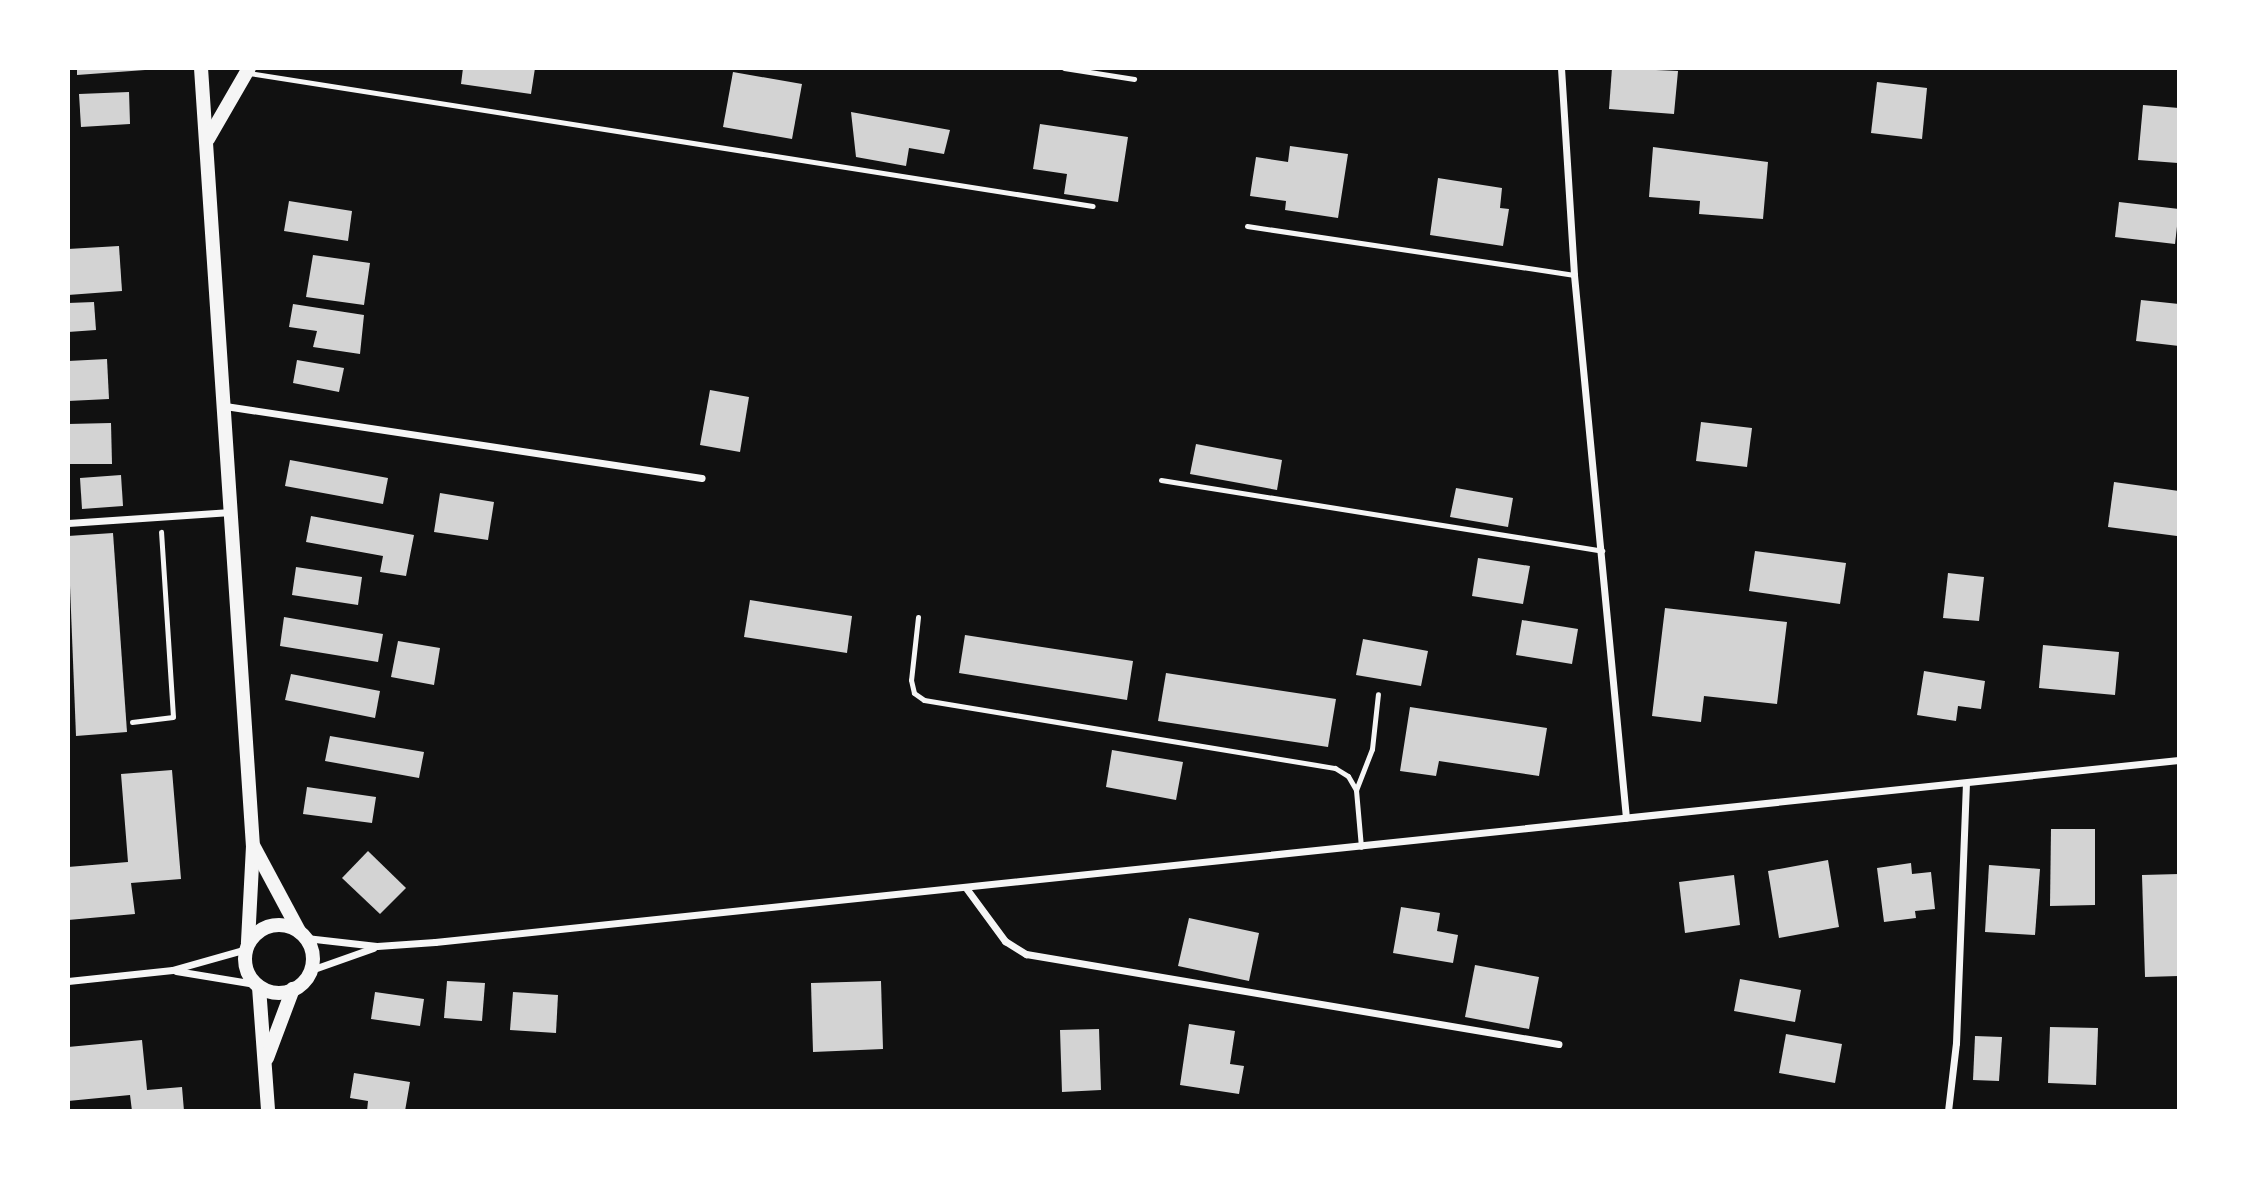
<!DOCTYPE html>
<html>
<head>
<meta charset="utf-8">
<style>
  body { margin:0 }
  #map { position:relative; width:2247px; height:1179px; overflow:hidden; background:#111; font-family:Quicksand,sans-serif }
  div>[style] { position:absolute }
  .building>* { inset:0; background:#d3d3d3 }
  .path>* { height:4.5px; margin:-2.25px; padding:0 2.25px; transform-origin:2.25px; border-radius:2.25px; background:#f5f5f5 }
  .service>* { height:5px; margin:-2.5px; padding:0 2.5px; transform-origin:2.5px; border-radius:2.5px; background:#f5f5f5 }
  .minor>* { height:7px; margin:-3.5px; padding:0 3.5px; transform-origin:3.5px; border-radius:3.5px; background:#f5f5f5 }
  .secondary>* { height:14px; margin:-7px; padding:0 7px; transform-origin:7px; border-radius:7px; background:#f5f5f5 }
  .secondary>.ring { margin:-7px; padding:0; box-sizing:content-box; background:none; border:14px solid #f5f5f5; border-radius:50% }
  span { translate:-50% -50%; white-space:nowrap; text-align:center; line-height:1.15; -webkit-text-stroke:6px #fff; paint-order:stroke }
  .frame { position:absolute; inset:0; border:70px solid #fff; pointer-events:none }
</style>
</head>
<body>
<div id="map">
  <div class="building">
    <i style="clip-path:polygon(77px 68px,145px 68px,145px 70px,77px 75px)"></i>
    <i style="clip-path:polygon(463px 68px,535px 68px,531px 94px,461px 84px)"></i>
    <i style="clip-path:polygon(1612px 68px,1678px 71px,1674px 114px,1609px 109px)"></i>
    <i style="clip-path:polygon(733px 72px,802px 84px,792px 139px,723px 127px)"></i>
    <i style="clip-path:polygon(1877px 82px,1927px 88px,1922px 139px,1871px 133px)"></i>
    <i style="clip-path:polygon(129px 92px,130px 124px,81px 127px,79px 94px)"></i>
    <i style="clip-path:polygon(2143px 105px,2179px 108px,2178px 163px,2138px 160px)"></i>
    <i style="clip-path:polygon(851px 112px,950px 130px,944px 154px,909px 148px,906px 166px,856px 157px)"></i>
    <i style="clip-path:polygon(1040px 124px,1128px 137px,1118px 202px,1064px 194px,1067px 174px,1033px 169px)"></i>
    <i style="clip-path:polygon(1290px 146px,1348px 154px,1338px 218px,1285px 210px,1286px 201px,1250px 196px,1256px 157px,1288px 162px)"></i>
    <i style="clip-path:polygon(1653px 147px,1768px 162px,1763px 219px,1699px 214px,1700px 201px,1649px 197px)"></i>
    <i style="clip-path:polygon(1438px 178px,1502px 188px,1500px 208px,1509px 209px,1503px 246px,1430px 235px)"></i>
    <i style="clip-path:polygon(289px 201px,352px 211px,348px 241px,284px 231px)"></i>
    <i style="clip-path:polygon(2119px 202px,2179px 209px,2175px 244px,2115px 237px)"></i>
    <i style="clip-path:polygon(119px 246px,122px 291px,68px 295px,68px 249px)"></i>
    <i style="clip-path:polygon(313px 255px,370px 263px,364px 305px,306px 297px)"></i>
    <i style="clip-path:polygon(2141px 300px,2179px 304px,2179px 346px,2136px 341px)"></i>
    <i style="clip-path:polygon(94px 302px,96px 330px,68px 332px,68px 303px)"></i>
    <i style="clip-path:polygon(293px 304px,364px 315px,360px 354px,313px 347px,317px 331px,289px 327px)"></i>
    <i style="clip-path:polygon(107px 359px,109px 399px,68px 401px,68px 361px)"></i>
    <i style="clip-path:polygon(297px 360px,344px 368px,339px 392px,293px 383px)"></i>
    <i style="clip-path:polygon(710px 390px,749px 397px,740px 452px,700px 445px)"></i>
    <i style="clip-path:polygon(1701px 422px,1752px 428px,1747px 467px,1696px 461px)"></i>
    <i style="clip-path:polygon(111px 423px,112px 464px,70px 464px,68px 424px)"></i>
    <i style="clip-path:polygon(1196px 444px,1282px 460px,1277px 490px,1190px 474px)"></i>
    <i style="clip-path:polygon(290px 460px,388px 478px,383px 504px,285px 486px)"></i>
    <i style="clip-path:polygon(121px 475px,123px 506px,82px 509px,80px 478px)"></i>
    <i style="clip-path:polygon(2114px 482px,2179px 491px,2177px 536px,2108px 527px)"></i>
    <i style="clip-path:polygon(1456px 488px,1513px 498px,1508px 527px,1450px 517px)"></i>
    <i style="clip-path:polygon(440px 493px,494px 502px,488px 540px,434px 532px)"></i>
    <i style="clip-path:polygon(311px 516px,414px 535px,406px 576px,380px 572px,383px 556px,306px 542px)"></i>
    <i style="clip-path:polygon(113px 533px,127px 732px,76px 736px,68px 536px)"></i>
    <i style="clip-path:polygon(1755px 551px,1846px 563px,1840px 604px,1749px 591px)"></i>
    <i style="clip-path:polygon(1478px 558px,1530px 566px,1523px 604px,1472px 596px)"></i>
    <i style="clip-path:polygon(296px 567px,362px 577px,358px 605px,292px 595px)"></i>
    <i style="clip-path:polygon(1948px 573px,1984px 577px,1979px 621px,1943px 618px)"></i>
    <i style="clip-path:polygon(750px 600px,852px 616px,847px 653px,744px 637px)"></i>
    <i style="clip-path:polygon(1665px 608px,1787px 622px,1777px 704px,1704px 696px,1701px 722px,1652px 716px)"></i>
    <i style="clip-path:polygon(284px 617px,383px 634px,378px 662px,280px 646px)"></i>
    <i style="clip-path:polygon(1522px 620px,1578px 629px,1572px 664px,1516px 655px)"></i>
    <i style="clip-path:polygon(965px 635px,1133px 661px,1127px 700px,959px 673px)"></i>
    <i style="clip-path:polygon(1363px 639px,1428px 651px,1421px 686px,1356px 675px)"></i>
    <i style="clip-path:polygon(398px 641px,440px 648px,434px 685px,391px 677px)"></i>
    <i style="clip-path:polygon(2043px 645px,2119px 652px,2115px 695px,2039px 688px)"></i>
    <i style="clip-path:polygon(1924px 671px,1985px 681px,1981px 709px,1958px 706px,1956px 721px,1917px 715px)"></i>
    <i style="clip-path:polygon(1166px 673px,1336px 699px,1328px 747px,1158px 721px)"></i>
    <i style="clip-path:polygon(291px 674px,380px 691px,375px 718px,285px 700px)"></i>
    <i style="clip-path:polygon(1410px 707px,1547px 728px,1539px 776px,1439px 761px,1436px 776px,1400px 771px)"></i>
    <i style="clip-path:polygon(330px 736px,424px 752px,419px 778px,325px 761px)"></i>
    <i style="clip-path:polygon(1112px 750px,1183px 762px,1176px 800px,1106px 787px)"></i>
    <i style="clip-path:polygon(172px 770px,181px 879px,131px 883px,135px 914px,68px 920px,68px 867px,128px 862px,121px 774px)"></i>
    <i style="clip-path:polygon(307px 787px,376px 797px,372px 823px,303px 814px)"></i>
    <i style="clip-path:polygon(2051px 829px,2095px 829px,2095px 905px,2050px 906px)"></i>
    <i style="clip-path:polygon(368px 851px,406px 888px,380px 914px,342px 878px)"></i>
    <i style="clip-path:polygon(1828px 860px,1839px 927px,1779px 938px,1768px 871px)"></i>
    <i style="clip-path:polygon(1911px 863px,1912px 874px,1931px 872px,1935px 909px,1915px 911px,1916px 918px,1884px 922px,1877px 868px)"></i>
    <i style="clip-path:polygon(1989px 865px,2040px 869px,2035px 935px,1985px 932px)"></i>
    <i style="clip-path:polygon(2179px 874px,2179px 976px,2145px 977px,2142px 875px)"></i>
    <i style="clip-path:polygon(1734px 875px,1740px 925px,1685px 933px,1679px 882px)"></i>
    <i style="clip-path:polygon(1401px 907px,1440px 913px,1437px 931px,1458px 935px,1453px 963px,1393px 953px)"></i>
    <i style="clip-path:polygon(1189px 918px,1259px 933px,1249px 981px,1178px 966px)"></i>
    <i style="clip-path:polygon(1475px 965px,1539px 977px,1529px 1029px,1465px 1017px)"></i>
    <i style="clip-path:polygon(1740px 979px,1801px 990px,1795px 1022px,1734px 1011px)"></i>
    <i style="clip-path:polygon(447px 981px,485px 983px,482px 1021px,444px 1018px)"></i>
    <i style="clip-path:polygon(881px 981px,883px 1049px,813px 1052px,811px 983px)"></i>
    <i style="clip-path:polygon(375px 992px,424px 999px,420px 1026px,371px 1019px)"></i>
    <i style="clip-path:polygon(513px 992px,558px 995px,556px 1033px,510px 1030px)"></i>
    <i style="clip-path:polygon(1189px 1024px,1235px 1031px,1230px 1064px,1244px 1066px,1239px 1094px,1180px 1085px)"></i>
    <i style="clip-path:polygon(2050px 1027px,2098px 1028px,2096px 1085px,2048px 1083px)"></i>
    <i style="clip-path:polygon(1099px 1029px,1101px 1090px,1062px 1092px,1060px 1030px)"></i>
    <i style="clip-path:polygon(1786px 1034px,1842px 1044px,1835px 1083px,1779px 1073px)"></i>
    <i style="clip-path:polygon(1975px 1036px,2002px 1037px,1999px 1081px,1973px 1080px)"></i>
    <i style="clip-path:polygon(142px 1040px,147px 1090px,182px 1087px,184px 1111px,132px 1111px,130px 1095px,68px 1101px,68px 1047px)"></i>
    <i style="clip-path:polygon(354px 1073px,410px 1082px,405px 1111px,367px 1111px,368px 1101px,350px 1098px)"></i>
  </div>
  <div class="path">
    <i style="left:132px;top:722px;width:41px;rotate:-7deg"></i>
    <i style="left:173px;top:717px;width:185px;rotate:-93.7deg"></i>
  </div>
  <div class="service">
    <i style="left:1064px;top:68px;width:71px;rotate:8.9deg"></i>
    <i style="left:249px;top:73px;width:854px;rotate:8.96deg"></i>
    <i style="left:1247px;top:226px;width:331px;rotate:8.5deg"></i>
    <i style="left:1161px;top:480px;width:447px;rotate:9.1deg"></i>
    <i style="left:918px;top:617px;width:63px;rotate:96.3deg"></i>
    <i style="left:911px;top:680px;width:13px;rotate:77deg"></i>
    <i style="left:914px;top:693px;width:12px;rotate:35deg"></i>
    <i style="left:924px;top:700px;width:417px;rotate:9.4deg"></i>
    <i style="left:1335px;top:768px;width:15px;rotate:32deg"></i>
    <i style="left:1348px;top:776px;width:16px;rotate:60deg"></i>
    <i style="left:1356px;top:790px;width:57px;rotate:85deg"></i>
    <i style="left:1356px;top:790px;width:44px;rotate:-68.7deg"></i>
    <i style="left:1372px;top:749px;width:55px;rotate:-83.8deg"></i>
  </div>
  <div class="minor">
    <i style="left:1561px;top:68px;width:207px;rotate:86.4deg"></i>
    <i style="left:1574px;top:275px;width:545px;rotate:84.53deg"></i>
    <i style="left:225px;top:406px;width:482px;rotate:8.6deg"></i>
    <i style="left:68px;top:523px;width:163px;rotate:-3.9deg"></i>
    <i style="left:966px;top:888px;width:66px;rotate:53.7deg"></i>
    <i style="left:1005px;top:941px;width:25px;rotate:32deg"></i>
    <i style="left:1026px;top:954px;width:540px;rotate:9.6deg"></i>
    <i style="left:306px;top:938px;width:71px;rotate:6.4deg"></i>
    <i style="left:377px;top:946px;width:58px;rotate:-3.9deg"></i>
    <i style="left:435px;top:942px;width:1753px;rotate:-5.96deg"></i>
    <i style="left:311px;top:970px;width:66px;rotate:-19.5deg"></i>
    <i style="left:176px;top:971px;width:80px;rotate:9.3deg"></i>
    <i style="left:68px;top:981px;width:105px;rotate:-6deg"></i>
    <i style="left:172px;top:970px;width:77px;rotate:-15.8deg"></i>
    <i style="left:1948px;top:1111px;width:68px;rotate:-83.3deg"></i>
    <i style="left:1956px;top:1043px;width:260px;rotate:-87.8deg"></i>
  </div>
  <div class="secondary">
    <i style="left:201px;top:68px;width:780px;rotate:86.18deg"></i>
    <i style="left:253px;top:846px;width:97px;rotate:93deg"></i>
    <i style="left:208px;top:139px;width:82px;rotate:-60deg"></i>
    <i style="left:254px;top:847px;width:95px;rotate:61.8deg"></i>
    <i class="ring" style="left:245px;top:925px;width:54px;height:54px"></i>
    <i style="left:259px;top:987px;width:124px;rotate:85.8deg"></i>
    <i style="left:267px;top:1058px;width:74px;rotate:-69.4deg"></i>
  </div>
  <div class="frame"></div>
</div>
</body>
</html>
